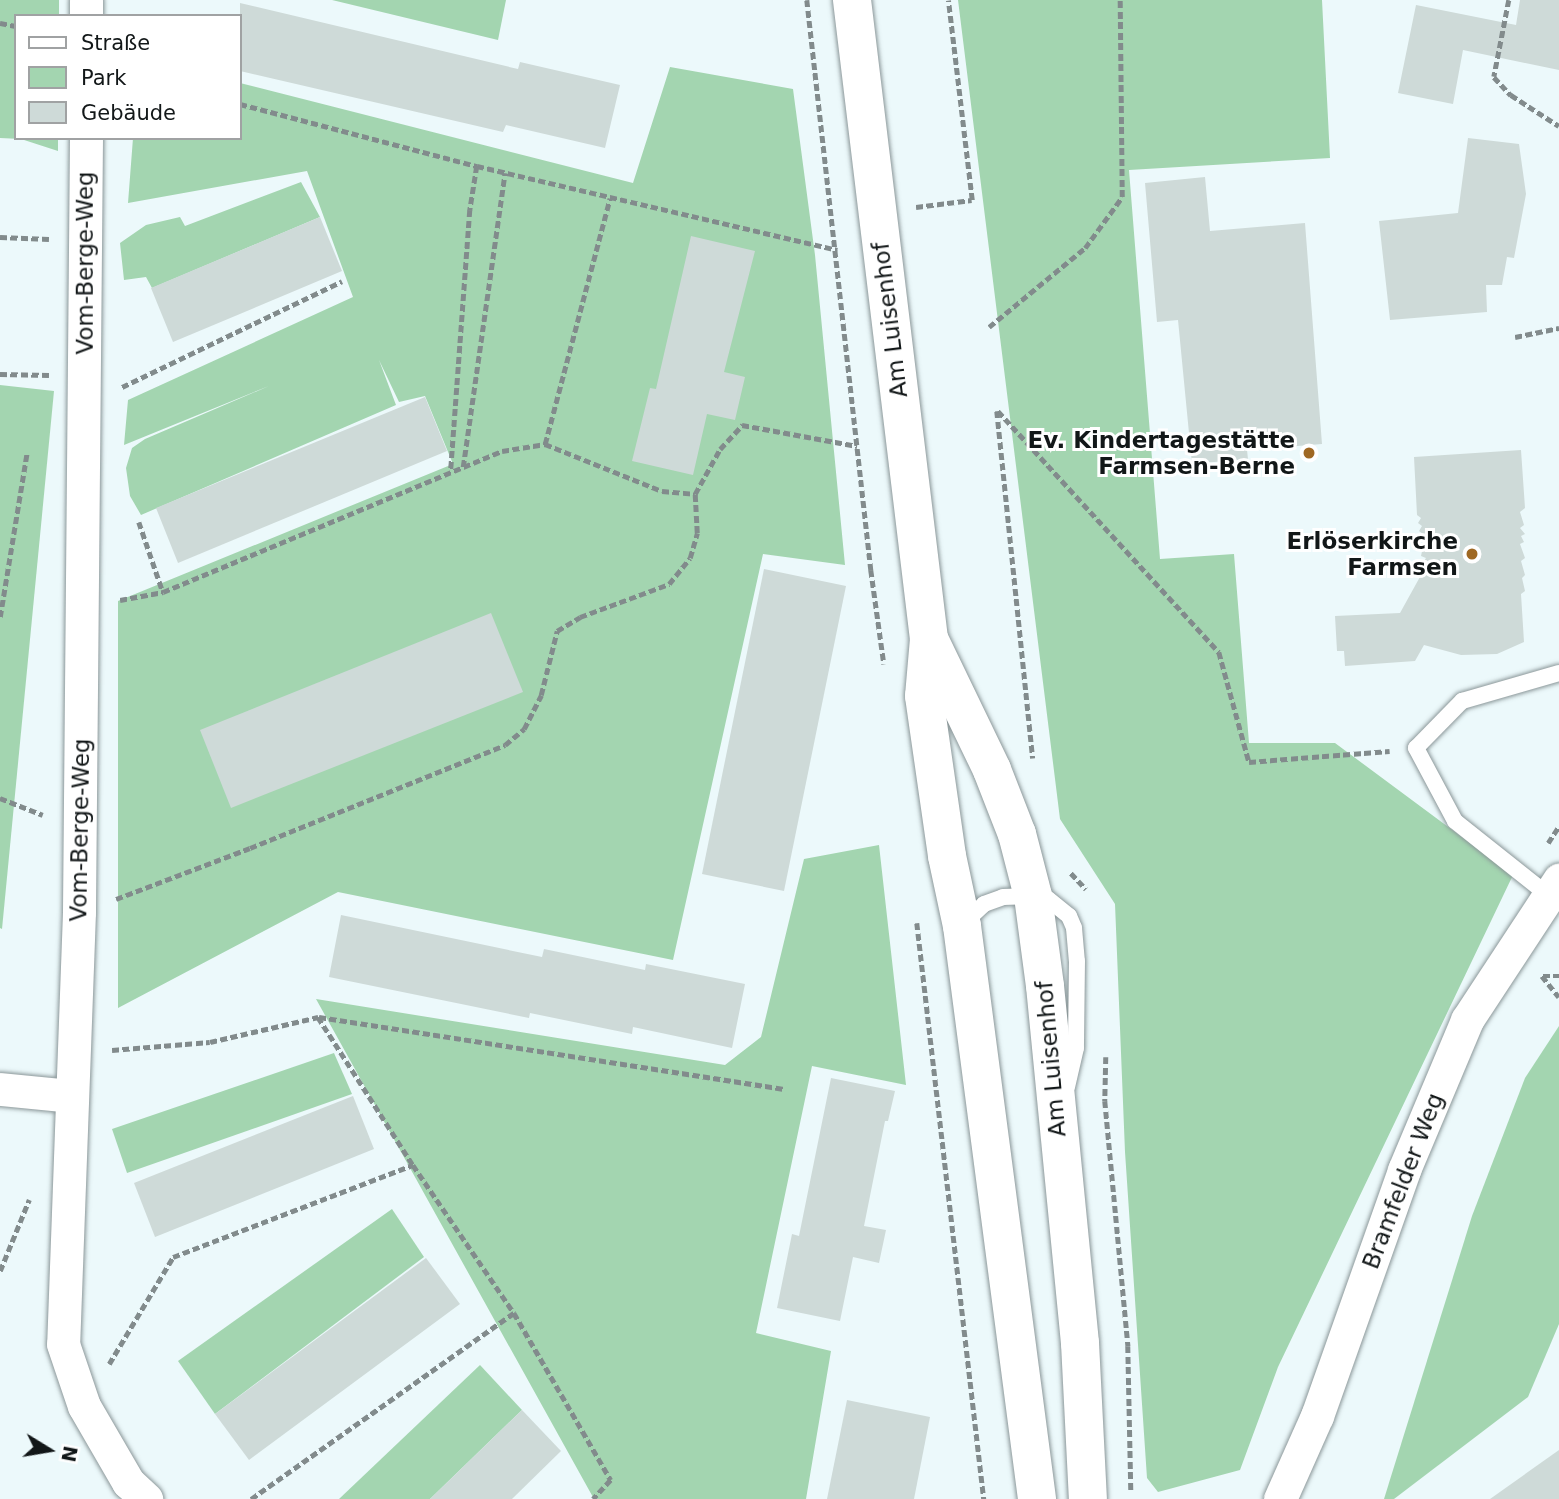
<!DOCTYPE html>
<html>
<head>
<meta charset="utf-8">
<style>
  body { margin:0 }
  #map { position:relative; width:1559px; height:1499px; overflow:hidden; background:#ecf9fb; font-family:"DejaVu Sans",sans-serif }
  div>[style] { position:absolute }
  .green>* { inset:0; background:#a3d5b0 }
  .building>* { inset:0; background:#cedad8 }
  .path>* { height:4.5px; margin-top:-2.25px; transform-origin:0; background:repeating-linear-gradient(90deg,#828b8c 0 7px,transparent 0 10.5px) }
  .roads { filter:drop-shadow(0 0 2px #8b9799) drop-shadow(0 0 2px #8b9799) }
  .service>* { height:16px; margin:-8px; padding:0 8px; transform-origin:8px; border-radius:8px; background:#fff }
  .minor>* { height:33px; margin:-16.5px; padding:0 16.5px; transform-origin:16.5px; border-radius:16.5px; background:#fff }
  .secondary>* { height:38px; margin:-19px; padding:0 19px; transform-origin:19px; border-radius:19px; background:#fff }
  .dots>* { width:19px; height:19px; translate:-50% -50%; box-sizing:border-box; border:4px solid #fff; border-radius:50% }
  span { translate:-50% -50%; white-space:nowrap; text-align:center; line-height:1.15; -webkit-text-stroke:6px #fff; paint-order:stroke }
  .street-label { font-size:23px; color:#121718 }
  .poi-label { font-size:23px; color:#121718; font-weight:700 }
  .right { translate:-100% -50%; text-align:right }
  .legend { position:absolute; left:14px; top:14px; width:228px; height:126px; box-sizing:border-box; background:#fff; border:2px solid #a0a2a3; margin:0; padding:9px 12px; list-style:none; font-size:21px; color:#121718 }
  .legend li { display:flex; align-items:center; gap:14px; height:35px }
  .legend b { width:35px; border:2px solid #a0a2a3 }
  .north { position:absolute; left:14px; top:1415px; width:70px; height:70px; -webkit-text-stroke:5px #fff; paint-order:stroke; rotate:101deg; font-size:19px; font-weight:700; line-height:28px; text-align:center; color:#121718 }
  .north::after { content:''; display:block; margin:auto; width:24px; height:32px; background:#121718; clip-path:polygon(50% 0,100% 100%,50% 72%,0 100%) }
</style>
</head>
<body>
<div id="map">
  <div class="green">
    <i style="clip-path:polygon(0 0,59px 0,59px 16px,16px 16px,16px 138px,58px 138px,58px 151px,21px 139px,0 138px)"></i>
    <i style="clip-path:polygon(332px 0,506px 0,498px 40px)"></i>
    <i style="clip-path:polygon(958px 0,1322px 0,1330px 158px,1129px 170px,1160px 559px,1234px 554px,1249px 743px,1335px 743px,1513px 875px,1278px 1367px,1240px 1470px,1158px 1492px,1147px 1478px,1125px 1152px,1115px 904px,1060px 819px)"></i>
    <i style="clip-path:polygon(670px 67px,793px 89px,815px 255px,845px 565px,763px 554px,673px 960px,338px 892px,118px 1008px,118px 601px,453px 464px,425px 396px,399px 402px,379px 360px,396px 405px,141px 515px,130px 496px,126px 468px,132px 448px,145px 439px,269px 386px,124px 445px,128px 400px,353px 297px,307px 171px,128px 203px,133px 138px,240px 138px,240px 83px,633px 183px)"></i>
    <i style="clip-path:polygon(301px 182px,320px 217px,152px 288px,146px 277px,124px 280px,120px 243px,146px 225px,180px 217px,185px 226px)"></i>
    <i style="clip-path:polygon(0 385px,54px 391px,2px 929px,0 928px)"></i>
    <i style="clip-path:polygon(879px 845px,906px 1085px,812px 1066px,756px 1333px,831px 1351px,806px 1499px,594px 1499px,316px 999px,725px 1065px,761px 1037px,804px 859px)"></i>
    <i style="clip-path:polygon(1559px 1026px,1559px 1324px,1528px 1397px,1394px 1499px,1384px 1499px,1472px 1216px,1525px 1078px)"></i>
    <i style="clip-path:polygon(334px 1053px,352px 1094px,127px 1173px,112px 1129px)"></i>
    <i style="clip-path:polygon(392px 1209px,424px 1257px,215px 1414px,178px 1361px)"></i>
    <i style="clip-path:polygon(480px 1365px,522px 1410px,430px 1499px,339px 1499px)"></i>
  </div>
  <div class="building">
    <i style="clip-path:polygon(1520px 0,1559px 0,1559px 70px,1463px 50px,1453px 104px,1398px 93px,1416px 5px,1516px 25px)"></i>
    <i style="clip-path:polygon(240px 3px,518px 69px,520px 62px,620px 85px,605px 148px,506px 125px,503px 132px,240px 71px)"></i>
    <i style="clip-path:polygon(1468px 138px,1519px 144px,1526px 194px,1514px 258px,1507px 257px,1502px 285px,1486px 285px,1487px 312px,1390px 320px,1379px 221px,1458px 213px)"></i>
    <i style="clip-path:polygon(1205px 177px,1210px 231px,1305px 223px,1322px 444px,1247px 450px,1248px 459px,1192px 464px,1178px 320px,1157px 322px,1145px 183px)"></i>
    <i style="clip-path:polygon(320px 217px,342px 271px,173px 342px,151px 288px)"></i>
    <i style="clip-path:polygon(691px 236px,755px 251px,724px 372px,745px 377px,735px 420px,707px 414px,693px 475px,632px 461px,650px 388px,656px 389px)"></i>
    <i style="clip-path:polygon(425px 397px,447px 451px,178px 563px,156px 508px)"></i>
    <i style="clip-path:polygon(1521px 450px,1525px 508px,1520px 512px,1524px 525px,1520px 528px,1525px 534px,1521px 536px,1524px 542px,1520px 544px,1525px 558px,1521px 561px,1525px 575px,1522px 578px,1525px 591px,1521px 594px,1524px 642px,1497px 654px,1461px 655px,1424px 645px,1415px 661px,1345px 666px,1344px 651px,1337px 651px,1335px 616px,1400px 613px,1426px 566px,1422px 564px,1426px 558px,1421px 556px,1424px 542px,1420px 540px,1423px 534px,1419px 531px,1422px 526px,1418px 523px,1421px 518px,1417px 515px,1414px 457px)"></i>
    <i style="clip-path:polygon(764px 569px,846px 586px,784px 891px,702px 874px)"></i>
    <i style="clip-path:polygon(491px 613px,523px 692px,231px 808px,200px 730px)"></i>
    <i style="clip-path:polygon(341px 915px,542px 957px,544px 949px,645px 970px,646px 964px,745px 984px,732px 1048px,633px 1027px,632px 1034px,530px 1013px,529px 1018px,329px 977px)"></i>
    <i style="clip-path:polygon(831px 1078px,895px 1091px,888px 1121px,885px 1121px,864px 1226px,886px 1230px,879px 1263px,853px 1257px,840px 1321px,777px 1308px,792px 1234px,799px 1236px)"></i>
    <i style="clip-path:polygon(353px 1096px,374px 1149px,155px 1237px,134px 1183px)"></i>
    <i style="clip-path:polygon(426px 1258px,460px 1304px,249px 1460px,215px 1414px)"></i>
    <i style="clip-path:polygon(847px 1400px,930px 1417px,914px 1499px,827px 1499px)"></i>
    <i style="clip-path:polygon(522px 1410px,561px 1451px,512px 1499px,430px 1499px)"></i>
    <i style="clip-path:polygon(1559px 1450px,1559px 1499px,1490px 1499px)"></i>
  </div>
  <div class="path">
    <i style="left:807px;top:0;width:574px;rotate:83.59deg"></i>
    <i style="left:871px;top:570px;width:95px;rotate:82.1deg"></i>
    <i style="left:1509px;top:0;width:78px;rotate:101deg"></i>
    <i style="left:1494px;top:77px;width:25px;rotate:47deg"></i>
    <i style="left:1511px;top:95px;width:57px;rotate:32.9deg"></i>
    <i style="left:0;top:23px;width:16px;rotate:11deg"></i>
    <i style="left:240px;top:104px;width:245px;rotate:14.7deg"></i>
    <i style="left:477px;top:166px;width:45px;rotate:99deg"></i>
    <i style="left:470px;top:210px;width:261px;rotate:94.2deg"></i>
    <i style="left:477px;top:166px;width:370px;rotate:13.1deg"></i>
    <i style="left:916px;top:207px;width:56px;rotate:-7.1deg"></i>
    <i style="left:972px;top:200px;width:201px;rotate:-96.8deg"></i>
    <i style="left:0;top:237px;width:49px;rotate:2.3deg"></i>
    <i style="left:989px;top:327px;width:124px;rotate:-39.5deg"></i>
    <i style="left:1085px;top:248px;width:63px;rotate:-54deg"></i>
    <i style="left:1122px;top:197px;width:197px;rotate:-90.6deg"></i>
    <i style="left:1515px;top:337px;width:45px;rotate:-11.6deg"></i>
    <i style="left:0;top:374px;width:49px;rotate:1.2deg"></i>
    <i style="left:122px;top:387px;width:244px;rotate:-25.7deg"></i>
    <i style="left:997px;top:411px;width:349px;rotate:84.1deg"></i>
    <i style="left:998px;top:411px;width:327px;rotate:47.5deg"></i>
    <i style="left:1219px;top:652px;width:114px;rotate:74.7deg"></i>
    <i style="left:1249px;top:762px;width:141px;rotate:-4.5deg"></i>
    <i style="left:545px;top:444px;width:254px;rotate:-75.2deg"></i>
    <i style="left:463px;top:467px;width:297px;rotate:-81.9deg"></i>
    <i style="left:139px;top:522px;width:74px;rotate:71.1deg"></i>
    <i style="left:120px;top:600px;width:44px;rotate:-10.5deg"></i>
    <i style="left:163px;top:592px;width:367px;rotate:-22.6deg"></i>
    <i style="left:502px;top:451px;width:44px;rotate:-9.2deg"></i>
    <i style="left:545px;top:444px;width:126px;rotate:21.9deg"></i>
    <i style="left:662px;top:491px;width:33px;rotate:5deg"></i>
    <i style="left:695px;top:494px;width:51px;rotate:-60.9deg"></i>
    <i style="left:720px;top:449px;width:33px;rotate:-47deg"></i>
    <i style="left:742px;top:425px;width:117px;rotate:10.3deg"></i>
    <i style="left:0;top:617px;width:166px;rotate:-80.7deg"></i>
    <i style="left:0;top:798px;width:46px;rotate:21.6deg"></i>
    <i style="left:1548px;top:843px;width:20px;rotate:-57deg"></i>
    <i style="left:1071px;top:873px;width:22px;rotate:47deg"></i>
    <i style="left:116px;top:899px;width:143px;rotate:-20.8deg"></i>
    <i style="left:250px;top:848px;width:275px;rotate:-22deg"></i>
    <i style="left:505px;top:745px;width:25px;rotate:-40deg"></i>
    <i style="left:524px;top:729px;width:38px;rotate:-63deg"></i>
    <i style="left:541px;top:695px;width:66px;rotate:-76deg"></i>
    <i style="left:557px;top:631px;width:27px;rotate:-31deg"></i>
    <i style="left:580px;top:617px;width:95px;rotate:-20.3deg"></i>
    <i style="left:669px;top:584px;width:33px;rotate:-51deg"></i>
    <i style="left:690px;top:558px;width:26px;rotate:-74deg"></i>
    <i style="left:697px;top:533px;width:39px;rotate:-93deg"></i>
    <i style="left:917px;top:923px;width:580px;rotate:83.37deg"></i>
    <i style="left:1542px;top:976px;width:27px;rotate:51deg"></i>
    <i style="left:1543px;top:976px;width:16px"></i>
    <i style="left:319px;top:1017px;width:472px;rotate:8.8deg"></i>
    <i style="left:112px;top:1050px;width:98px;rotate:-4.7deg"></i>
    <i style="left:210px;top:1042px;width:111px;rotate:-13deg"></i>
    <i style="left:318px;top:1017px;width:176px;rotate:57.3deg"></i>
    <i style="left:413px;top:1165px;width:179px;rotate:55.7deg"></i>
    <i style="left:514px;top:1313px;width:193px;rotate:59.9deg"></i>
    <i style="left:611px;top:1480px;width:26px;rotate:133deg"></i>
    <i style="left:1106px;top:1057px;width:44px;rotate:91.3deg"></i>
    <i style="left:1105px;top:1101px;width:246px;rotate:84.6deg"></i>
    <i style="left:1128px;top:1346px;width:146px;rotate:88.8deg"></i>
    <i style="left:0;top:1271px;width:77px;rotate:-67.8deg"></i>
    <i style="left:109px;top:1364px;width:125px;rotate:-59.1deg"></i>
    <i style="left:173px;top:1257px;width:257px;rotate:-21deg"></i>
    <i style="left:251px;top:1499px;width:322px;rotate:-35.3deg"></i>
  </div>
  <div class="roads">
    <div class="service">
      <i style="left:1548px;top:895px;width:119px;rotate:-141.5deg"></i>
      <i style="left:1455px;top:821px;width:83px;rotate:-118.1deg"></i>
      <i style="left:1416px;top:748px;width:66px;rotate:-45.6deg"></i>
      <i style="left:1462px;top:701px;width:101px;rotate:-16.1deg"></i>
      <i style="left:965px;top:922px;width:26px;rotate:-43deg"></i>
      <i style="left:984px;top:904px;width:20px;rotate:-20deg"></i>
      <i style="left:1003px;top:897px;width:30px;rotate:-2deg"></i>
      <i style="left:1033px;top:896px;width:15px;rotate:11deg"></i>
      <i style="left:1048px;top:899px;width:27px;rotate:39deg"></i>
      <i style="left:1069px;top:916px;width:13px;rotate:67deg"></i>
      <i style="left:1074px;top:928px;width:33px;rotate:85deg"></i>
      <i style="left:1077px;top:961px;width:87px;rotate:90.7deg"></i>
      <i style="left:1076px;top:1048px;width:40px;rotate:103deg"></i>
    </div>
    <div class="minor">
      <i style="left:86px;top:16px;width:16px;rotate:-90deg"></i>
      <i style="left:86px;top:138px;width:774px;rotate:90.52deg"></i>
      <i style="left:79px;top:912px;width:432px;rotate:92.1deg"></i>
      <i style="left:63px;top:1344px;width:65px;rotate:71.3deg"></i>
      <i style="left:84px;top:1406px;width:88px;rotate:59.9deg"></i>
      <i style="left:128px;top:1482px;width:25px;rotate:43deg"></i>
      <i style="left:0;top:1089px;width:72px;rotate:5.6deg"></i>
      <i style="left:1280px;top:1499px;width:91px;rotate:-66deg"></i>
      <i style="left:1317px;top:1416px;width:261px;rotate:-70.5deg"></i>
      <i style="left:1404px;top:1170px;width:163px;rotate:-67.2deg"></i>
      <i style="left:1467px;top:1020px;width:168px;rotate:-56.7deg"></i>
    </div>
    <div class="secondary">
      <i style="left:852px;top:0;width:644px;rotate:83.13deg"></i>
      <i style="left:929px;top:639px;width:57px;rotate:95deg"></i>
      <i style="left:924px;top:696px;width:162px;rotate:81.8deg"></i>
      <i style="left:947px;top:856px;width:72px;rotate:77.9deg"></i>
      <i style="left:962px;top:926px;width:578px;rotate:82.54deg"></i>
      <i style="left:930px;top:641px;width:143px;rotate:64.3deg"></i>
      <i style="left:992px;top:770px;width:69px;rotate:68.7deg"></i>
      <i style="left:1017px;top:834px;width:64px;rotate:75.5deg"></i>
      <i style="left:1033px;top:896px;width:91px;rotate:82.4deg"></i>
      <i style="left:1045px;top:986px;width:359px;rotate:84.4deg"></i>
      <i style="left:1080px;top:1343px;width:156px;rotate:87.1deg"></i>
    </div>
  </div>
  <div class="dots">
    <i style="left:1309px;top:453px;background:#9f6823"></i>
    <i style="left:1472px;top:554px;background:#9f6823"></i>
  </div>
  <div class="street-label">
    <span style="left:85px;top:263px;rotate:-90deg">Vom-Berge-Weg</span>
    <span style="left:890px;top:320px;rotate:-97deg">Am Luisenhof</span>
    <span style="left:80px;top:830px;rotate:-89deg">Vom-Berge-Weg</span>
    <span style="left:1051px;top:1059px;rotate:-95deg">Am Luisenhof</span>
    <span style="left:1403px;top:1181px;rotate:-69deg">Bramfelder Weg</span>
  </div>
  <div class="poi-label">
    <span class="right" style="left:1295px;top:453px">Ev. Kindertagestätte<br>Farmsen-Berne</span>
    <span class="right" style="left:1458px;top:554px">Erlöserkirche<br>Farmsen</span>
  </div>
  <ul class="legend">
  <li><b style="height:9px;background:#fff"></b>Straße</li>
  <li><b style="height:19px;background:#a3d5b0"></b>Park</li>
  <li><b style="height:19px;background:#cedad8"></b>Gebäude</li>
  </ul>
  <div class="north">N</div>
</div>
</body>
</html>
